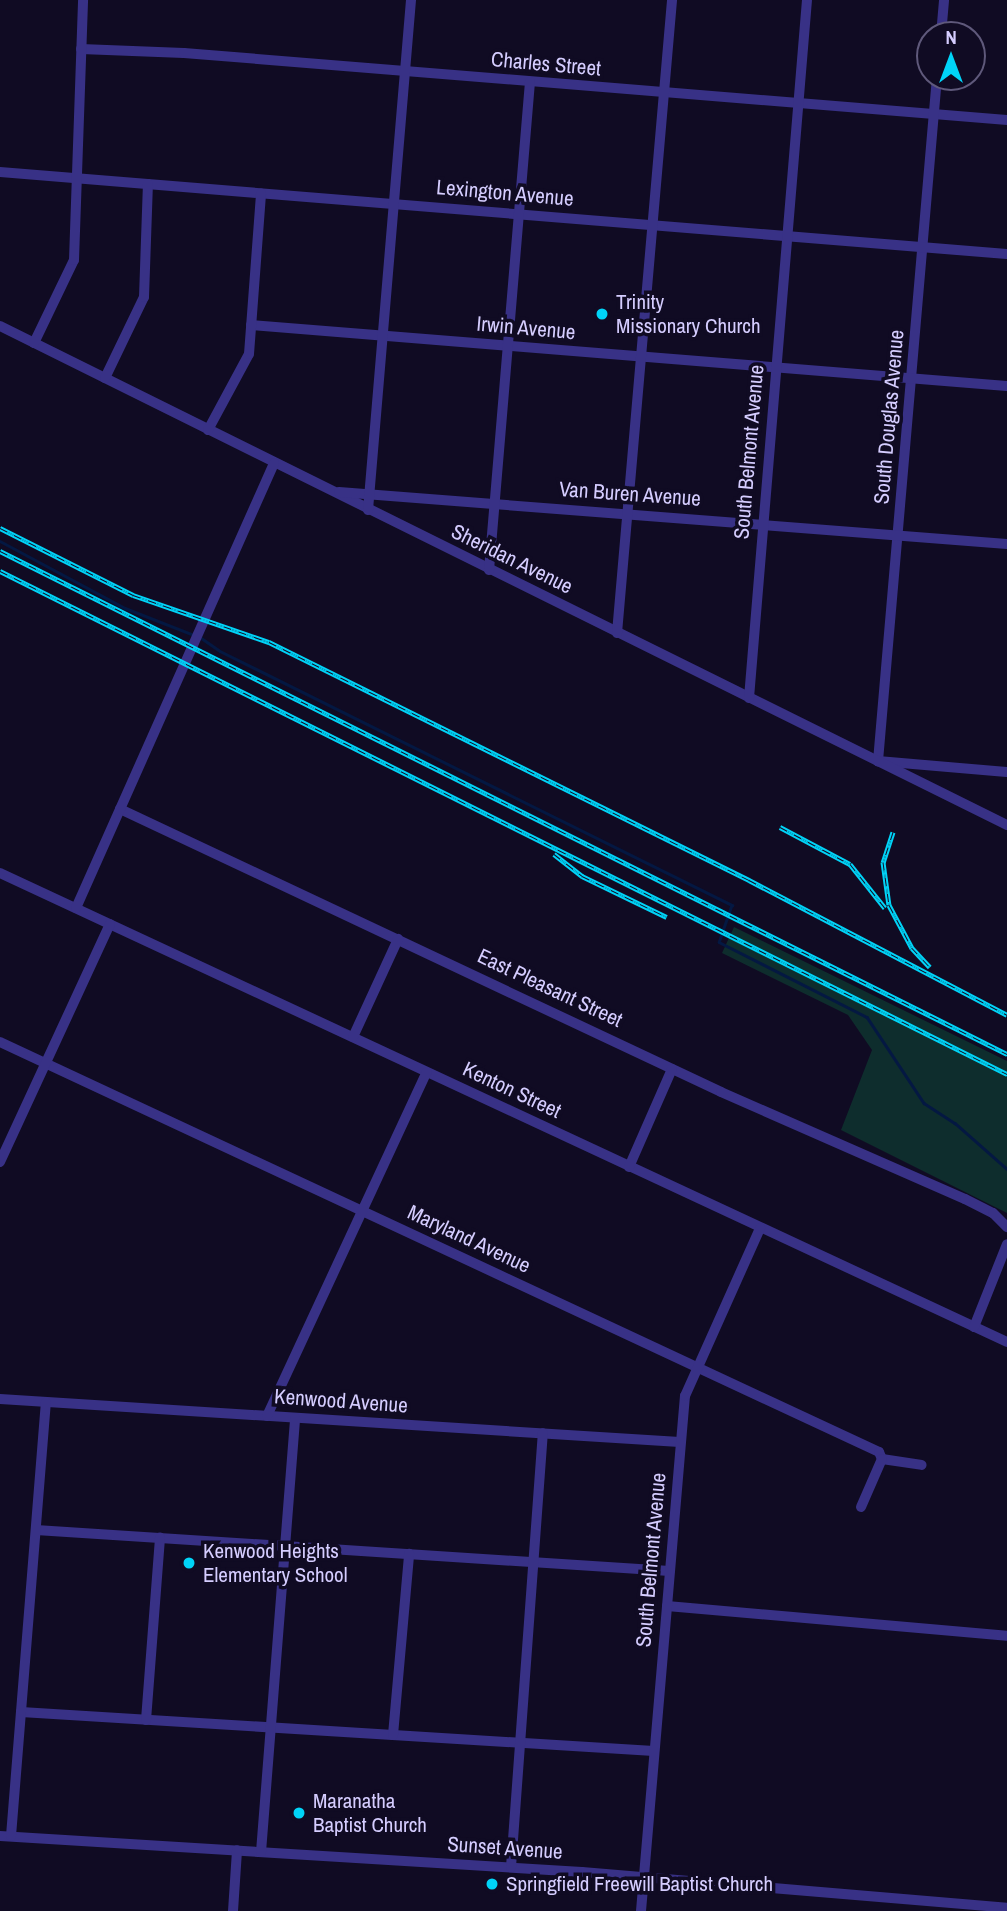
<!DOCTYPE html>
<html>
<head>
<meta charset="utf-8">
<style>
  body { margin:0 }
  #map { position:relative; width:1007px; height:1911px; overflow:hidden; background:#100b23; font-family:"Archivo Narrow",sans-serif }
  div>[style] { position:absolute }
  .green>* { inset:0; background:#0e2d2d }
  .stream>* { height:2.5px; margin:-1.25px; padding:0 1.25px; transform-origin:1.25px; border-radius:1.25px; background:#041842 }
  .minor>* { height:10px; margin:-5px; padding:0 5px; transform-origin:5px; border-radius:5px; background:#383186 }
  .rail>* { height:5px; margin-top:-2.5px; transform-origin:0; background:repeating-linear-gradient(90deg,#100b23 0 8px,#00d4f8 0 16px); box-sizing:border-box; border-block:2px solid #00d4f8 }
  .dots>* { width:19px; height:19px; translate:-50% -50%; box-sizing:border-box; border:4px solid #100b23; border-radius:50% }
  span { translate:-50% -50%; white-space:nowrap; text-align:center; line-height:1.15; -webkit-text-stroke:7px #100b23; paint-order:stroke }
  .street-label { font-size:21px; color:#d5cdff }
  .poi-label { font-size:21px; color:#d5cdff }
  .left { translate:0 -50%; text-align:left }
  .north { position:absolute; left:916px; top:21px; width:70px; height:70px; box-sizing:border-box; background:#100b23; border:2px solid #5f597b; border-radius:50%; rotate:0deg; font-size:19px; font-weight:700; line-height:28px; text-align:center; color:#d5cdff }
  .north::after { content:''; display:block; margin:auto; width:24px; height:32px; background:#00d4f8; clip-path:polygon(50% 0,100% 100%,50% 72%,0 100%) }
</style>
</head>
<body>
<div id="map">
  <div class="green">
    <i style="clip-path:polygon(734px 927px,1007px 1061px,1007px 1213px,841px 1130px,872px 1050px,848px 1015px,722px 953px)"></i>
  </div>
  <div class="stream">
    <i style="left:0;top:541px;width:142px;rotate:28.2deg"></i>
    <i style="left:125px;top:608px;width:74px;rotate:21.4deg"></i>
    <i style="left:200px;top:637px;width:24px;rotate:35deg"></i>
    <i style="left:220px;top:651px;width:572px;rotate:26.39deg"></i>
    <i style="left:732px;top:905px;width:39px;rotate:109deg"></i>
    <i style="left:719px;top:942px;width:166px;rotate:26.9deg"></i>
    <i style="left:867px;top:1017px;width:103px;rotate:56.5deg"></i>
    <i style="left:924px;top:1103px;width:37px;rotate:33deg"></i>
    <i style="left:955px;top:1123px;width:69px;rotate:41.5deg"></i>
  </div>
  <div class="minor">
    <i style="left:941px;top:35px;width:35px;rotate:-85deg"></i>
    <i style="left:81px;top:49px;width:103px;rotate:2.2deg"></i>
    <i style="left:184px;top:53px;width:826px;rotate:4.65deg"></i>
    <i style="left:937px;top:77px;width:687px;rotate:94.93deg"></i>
    <i style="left:878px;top:761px;width:129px;rotate:4.9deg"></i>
    <i style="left:0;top:172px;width:1010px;rotate:4.66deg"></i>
    <i style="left:251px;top:325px;width:758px;rotate:4.61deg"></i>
    <i style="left:0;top:326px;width:1124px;rotate:26.36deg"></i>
    <i style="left:34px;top:343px;width:92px;rotate:-64.3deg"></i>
    <i style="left:74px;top:260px;width:260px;rotate:-88deg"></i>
    <i style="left:105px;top:378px;width:90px;rotate:-64.3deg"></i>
    <i style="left:144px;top:297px;width:113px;rotate:-88deg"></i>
    <i style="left:208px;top:430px;width:86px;rotate:-61.7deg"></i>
    <i style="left:249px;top:354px;width:161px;rotate:-85.7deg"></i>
    <i style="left:339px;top:492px;width:670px;rotate:4.45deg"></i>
    <i style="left:368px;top:510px;width:512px;rotate:-85.18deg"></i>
    <i style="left:489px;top:570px;width:490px;rotate:-85.2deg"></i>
    <i style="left:617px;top:633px;width:635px;rotate:-85.03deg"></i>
    <i style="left:749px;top:698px;width:700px;rotate:-85.25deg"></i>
    <i style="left:120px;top:809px;width:664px;rotate:25.21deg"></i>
    <i style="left:721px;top:1092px;width:266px;rotate:23.7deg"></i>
    <i style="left:965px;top:1199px;width:31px;rotate:27deg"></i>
    <i style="left:993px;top:1213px;width:20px;rotate:45deg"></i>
    <i style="left:0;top:873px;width:1111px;rotate:24.97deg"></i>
    <i style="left:76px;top:908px;width:487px;rotate:-66deg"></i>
    <i style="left:353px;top:1037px;width:108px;rotate:-65.3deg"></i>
    <i style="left:0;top:1042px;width:970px;rotate:25.01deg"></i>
    <i style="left:879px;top:1452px;width:8px;rotate:67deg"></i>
    <i style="left:882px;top:1459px;width:40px;rotate:8.5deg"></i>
    <i style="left:0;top:1162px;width:262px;rotate:-65.2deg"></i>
    <i style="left:629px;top:1167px;width:107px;rotate:-66.3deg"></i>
    <i style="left:974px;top:1327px;width:89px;rotate:-68.3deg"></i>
    <i style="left:0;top:1399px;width:681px;rotate:3.62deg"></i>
    <i style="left:267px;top:1416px;width:379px;rotate:-65.1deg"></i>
    <i style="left:861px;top:1507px;width:52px;rotate:-66.4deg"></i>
    <i style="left:36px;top:1530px;width:635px;rotate:3.7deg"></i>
    <i style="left:667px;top:1606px;width:341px;rotate:5deg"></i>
    <i style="left:21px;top:1712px;width:634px;rotate:3.53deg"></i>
    <i style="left:146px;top:1720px;width:183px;rotate:-85.6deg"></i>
    <i style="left:393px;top:1735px;width:182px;rotate:-84.9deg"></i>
    <i style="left:0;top:1836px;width:583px;rotate:3.54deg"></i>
    <i style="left:582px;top:1872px;width:427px;rotate:4.8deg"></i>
    <i style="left:11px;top:1836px;width:435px;rotate:-85.4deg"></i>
    <i style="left:261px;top:1852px;width:435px;rotate:-85.5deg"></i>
    <i style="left:511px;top:1867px;width:435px;rotate:-85.8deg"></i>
    <i style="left:233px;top:1911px;width:61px;rotate:-86.2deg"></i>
    <i style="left:641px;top:1911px;width:517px;rotate:-85.12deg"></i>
    <i style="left:685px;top:1396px;width:184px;rotate:-65.9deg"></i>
  </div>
  <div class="rail">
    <i style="left:0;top:528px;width:149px;rotate:26.7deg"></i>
    <i style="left:133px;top:595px;width:144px;rotate:19.1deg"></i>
    <i style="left:269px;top:642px;width:536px;rotate:26.37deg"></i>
    <i style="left:749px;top:880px;width:291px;rotate:27.6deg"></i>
    <i style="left:0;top:551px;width:1126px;rotate:26.54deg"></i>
    <i style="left:0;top:571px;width:1126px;rotate:26.54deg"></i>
    <i style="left:780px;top:827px;width:79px;rotate:27.9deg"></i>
    <i style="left:850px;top:864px;width:56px;rotate:51.5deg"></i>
    <i style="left:893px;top:832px;width:32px;rotate:108deg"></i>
    <i style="left:883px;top:862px;width:43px;rotate:82.1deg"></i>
    <i style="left:889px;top:905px;width:49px;rotate:61.9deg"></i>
    <i style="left:912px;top:948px;width:26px;rotate:47deg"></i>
    <i style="left:554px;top:854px;width:36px;rotate:38deg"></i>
    <i style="left:582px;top:876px;width:94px;rotate:25.8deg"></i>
  </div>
  <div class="dots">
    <i style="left:602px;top:314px;background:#00d4f8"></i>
    <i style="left:189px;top:1563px;background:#00d4f8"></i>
    <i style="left:299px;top:1813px;background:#00d4f8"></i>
    <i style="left:492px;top:1884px;background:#00d4f8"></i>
  </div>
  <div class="street-label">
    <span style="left:546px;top:64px;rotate:5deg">Charles Street</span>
    <span style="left:505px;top:193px;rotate:5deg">Lexington Avenue</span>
    <span style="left:526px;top:328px;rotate:5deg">Irwin Avenue</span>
    <span style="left:889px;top:417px;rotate:-85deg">South Douglas Avenue</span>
    <span style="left:749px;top:452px;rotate:-85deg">South Belmont Avenue</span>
    <span style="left:630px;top:494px;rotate:4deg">Van Buren Avenue</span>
    <span style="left:512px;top:559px;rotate:26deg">Sheridan Avenue</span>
    <span style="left:550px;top:988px;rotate:25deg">East Pleasant Street</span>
    <span style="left:512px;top:1090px;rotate:25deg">Kenton Street</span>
    <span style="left:469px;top:1239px;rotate:25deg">Maryland Avenue</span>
    <span style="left:341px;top:1401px;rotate:4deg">Kenwood Avenue</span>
    <span style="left:651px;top:1560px;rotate:-85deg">South Belmont Avenue</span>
    <span style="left:505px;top:1848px;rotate:4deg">Sunset Avenue</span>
  </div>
  <div class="poi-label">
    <span class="left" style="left:616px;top:314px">Trinity<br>Missionary Church</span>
    <span class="left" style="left:203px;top:1563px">Kenwood Heights<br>Elementary School</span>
    <span class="left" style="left:313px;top:1813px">Maranatha<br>Baptist Church</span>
    <span class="left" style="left:506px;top:1884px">Springfield Freewill Baptist Church</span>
  </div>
  <div class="north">N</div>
</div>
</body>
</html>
